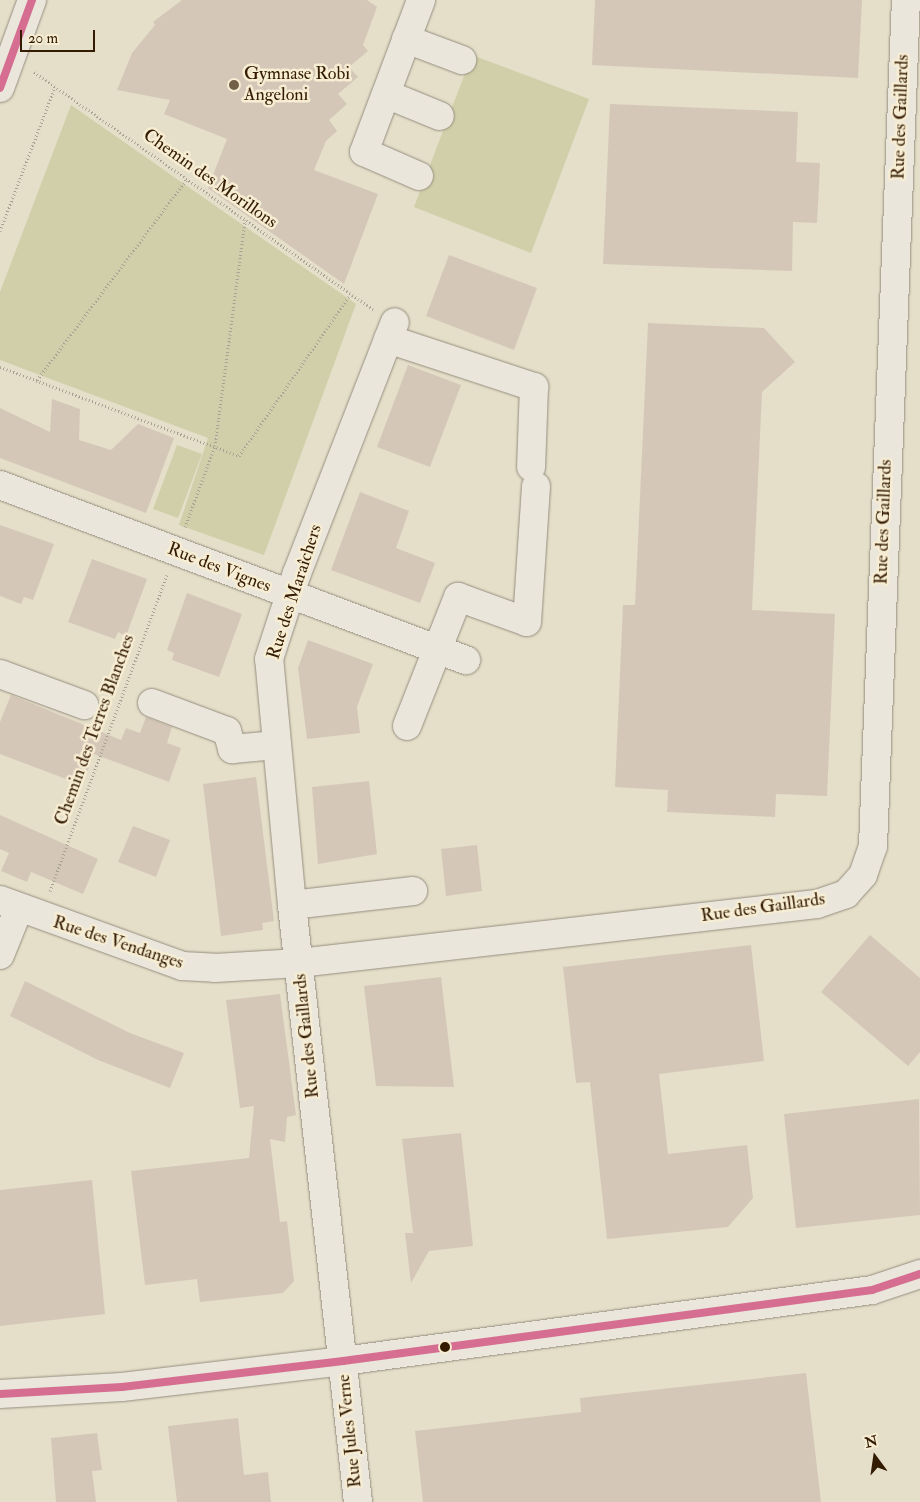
<!DOCTYPE html>
<html>
<head>
<meta charset="utf-8">
<style>
  body { margin:0 }
  #map { position:relative; width:920px; height:1502px; overflow:hidden; background:#e5dec9; font-family:"IM FELL Double Pica",serif }
  div>[style] { position:absolute }
  .green>* { inset:0; background:#d0cfa9 }
  .building>* { inset:0; background:#d5c7b8 }
  .path>* { height:3px; margin-top:-1.5px; transform-origin:0; background:repeating-linear-gradient(90deg,#a7a196 0 1px,transparent 0 3.5px) }
  .roads { filter:drop-shadow(0 0 1px #958e7f) drop-shadow(0 0 1px #958e7f) }
  .minor>* { height:28px; margin:-14px; padding:0 14px; transform-origin:14px; border-radius:14px; background:#eae6dc }
  .bus-1>* { height:8px; margin:-4px; padding:0 4px; transform-origin:4px; border-radius:4px; background:#d66e91 }
  .dots>* { width:14px; height:14px; translate:-50% -50%; box-sizing:border-box; border:2px solid #f7edd3; border-radius:50% }
  span { translate:-50% -50%; white-space:nowrap; text-align:center; line-height:1.15; -webkit-text-stroke:5px #f7edd3; paint-order:stroke }
  .poi-label { font-size:18px; color:#341c03 }
  .left { translate:0 -50%; text-align:left }
  .street-label { font-size:18px; color:#341c03 }
  .north { position:absolute; left:850px; top:1432px; width:50px; height:50px; -webkit-text-stroke:4px #f7edd3; paint-order:stroke; rotate:346deg; font-size:14px; font-weight:700; line-height:20px; text-align:center; color:#341c03 }
  .north::after { content:''; display:block; margin:auto; width:18px; height:22px; background:#341c03; clip-path:polygon(50% 0,100% 100%,50% 72%,0 100%) }
  .scale { position:absolute; left:20px; top:30px; width:75px; height:22px; box-sizing:border-box; border:2px solid #341c03; border-top:0; padding-left:6px; font-size:15px; line-height:18px; white-space:nowrap; color:#341c03; -webkit-text-stroke:4px #f7edd3; paint-order:stroke }
</style>
</head>
<body>
<div id="map">
  <div class="green">
    <i style="clip-path:polygon(472px 55px,589px 99px,531px 253px,414px 207px)"></i>
    <i style="clip-path:polygon(71px 105px,356px 304px,264px 555px,179px 525px,208px 438px,0 360px,0 292px)"></i>
    <i style="clip-path:polygon(177px 445px,202px 454px,178px 518px,153px 509px)"></i>
  </div>
  <div class="building">
    <i style="clip-path:polygon(182px 0,367px 0,377px 7px,363px 45px,368px 51px,349px 67px,358px 77px,338px 94px,347px 104px,329px 120px,337px 131px,326px 141px,314px 170px,378px 194px,344px 284px,208px 188px,227px 139px,164px 114px,170px 100px,117px 90px,132px 53px,155px 25px,153px 22px)"></i>
    <i style="clip-path:polygon(595px 0,862px 0,858px 78px,592px 65px)"></i>
    <i style="clip-path:polygon(610px 104px,798px 112px,796px 162px,820px 163px,819px 186px,817px 223px,793px 222px,792px 271px,603px 264px)"></i>
    <i style="clip-path:polygon(449px 255px,537px 288px,514px 350px,426px 316px)"></i>
    <i style="clip-path:polygon(648px 323px,764px 328px,795px 362px,762px 392px,752px 610px,835px 614px,827px 796px,776px 794px,775px 817px,667px 812px,668px 790px,615px 787px,623px 605px,635px 605px)"></i>
    <i style="clip-path:polygon(408px 365px,461px 385px,430px 467px,377px 447px)"></i>
    <i style="clip-path:polygon(52px 399px,80px 409px,79px 440px,111px 450px,138px 424px,174px 438px,146px 513px,0 458px,0 408px,50px 432px)"></i>
    <i style="clip-path:polygon(360px 492px,409px 511px,396px 548px,435px 563px,420px 603px,331px 570px)"></i>
    <i style="clip-path:polygon(0 525px,54px 544px,33px 600px,24px 597px,21px 604px,0 596px)"></i>
    <i style="clip-path:polygon(92px 559px,147px 579px,126px 636px,118px 632px,115px 639px,68px 622px)"></i>
    <i style="clip-path:polygon(187px 593px,242px 614px,219px 677px,172px 660px,174px 653px,167px 650px)"></i>
    <i style="clip-path:polygon(308px 640px,373px 664px,357px 707px,360px 733px,307px 739px,298px 668px)"></i>
    <i style="clip-path:polygon(11px 695px,121px 740px,126px 728px,140px 733px,146px 717px,172px 727px,167px 743px,181px 748px,169px 782px,94px 754px,82px 785px,0 754px,0 722px)"></i>
    <i style="clip-path:polygon(256px 777px,274px 921px,262px 923px,263px 930px,221px 936px,203px 784px)"></i>
    <i style="clip-path:polygon(369px 781px,377px 854px,318px 864px,312px 787px)"></i>
    <i style="clip-path:polygon(0 815px,98px 859px,83px 894px,31px 872px,27px 882px,1px 871px,9px 853px,0 849px)"></i>
    <i style="clip-path:polygon(133px 826px,170px 840px,156px 877px,118px 862px)"></i>
    <i style="clip-path:polygon(477px 845px,482px 891px,446px 896px,441px 849px)"></i>
    <i style="clip-path:polygon(870px 935px,920px 978px,920px 1052px,908px 1066px,821px 992px)"></i>
    <i style="clip-path:polygon(751px 945px,764px 1061px,659px 1074px,668px 1154px,747px 1145px,753px 1198px,728px 1227px,607px 1239px,590px 1082px,576px 1083px,563px 967px)"></i>
    <i style="clip-path:polygon(441px 977px,454px 1087px,376px 1086px,364px 986px)"></i>
    <i style="clip-path:polygon(25px 981px,130px 1033px,184px 1053px,170px 1088px,98px 1060px,10px 1016px)"></i>
    <i style="clip-path:polygon(280px 994px,296px 1115px,287px 1117px,285px 1142px,270px 1139px,280px 1222px,287px 1221px,294px 1281px,283px 1293px,200px 1302px,197px 1279px,145px 1285px,131px 1171px,249px 1158px,254px 1106px,240px 1108px,226px 1000px)"></i>
    <i style="clip-path:polygon(919px 1099px,920px 1215px,796px 1228px,784px 1114px)"></i>
    <i style="clip-path:polygon(461px 1133px,473px 1246px,429px 1251px,411px 1283px,405px 1233px,413px 1233px,402px 1139px)"></i>
    <i style="clip-path:polygon(92px 1180px,105px 1314px,0 1326px,0 1190px)"></i>
    <i style="clip-path:polygon(806px 1373px,821px 1502px,423px 1502px,415px 1431px,581px 1412px,580px 1398px)"></i>
    <i style="clip-path:polygon(238px 1418px,244px 1475px,268px 1472px,271px 1502px,177px 1502px,168px 1426px)"></i>
    <i style="clip-path:polygon(97px 1433px,102px 1470px,92px 1471px,96px 1502px,56px 1502px,51px 1438px)"></i>
  </div>
  <div class="path">
    <i style="left:34px;top:72px;width:414px;rotate:35deg"></i>
    <i style="left:0;top:231px;width:154px;rotate:-69.1deg"></i>
    <i style="left:0;top:367px;width:255px;rotate:20.4deg"></i>
    <i style="left:239px;top:456px;width:196px;rotate:-55.4deg"></i>
    <i style="left:37px;top:380px;width:251px;rotate:-53.3deg"></i>
    <i style="left:185px;top:527px;width:86px;rotate:-69.7deg"></i>
    <i style="left:215px;top:446px;width:228px;rotate:-82.4deg"></i>
    <i style="left:50px;top:891px;width:337px;rotate:-69.7deg"></i>
  </div>
  <div class="roads">
    <div class="minor">
      <i style="left:406px;top:39px;width:60px;rotate:20.6deg"></i>
      <i style="left:0;top:88px;width:94px;rotate:-70deg"></i>
      <i style="left:386px;top:94px;width:58px;rotate:22.2deg"></i>
      <i style="left:419px;top:176px;width:60px;rotate:-156.4deg"></i>
      <i style="left:364px;top:152px;width:162px;rotate:-69.4deg"></i>
      <i style="left:388px;top:339px;width:154px;rotate:18.2deg"></i>
      <i style="left:534px;top:387px;width:80px;rotate:92.1deg"></i>
      <i style="left:0;top:485px;width:498px;rotate:20.6deg"></i>
      <i style="left:0;top:674px;width:90px;rotate:20.3deg"></i>
      <i style="left:152px;top:703px;width:80px;rotate:20.5deg"></i>
      <i style="left:227px;top:731px;width:19px;rotate:74deg"></i>
      <i style="left:232px;top:749px;width:45px;rotate:-5.1deg"></i>
      <i style="left:407px;top:726px;width:139px;rotate:-68.4deg"></i>
      <i style="left:458px;top:597px;width:73px;rotate:19.9deg"></i>
      <i style="left:527px;top:622px;width:136px;rotate:-86.2deg"></i>
      <i style="left:0;top:900px;width:194px;rotate:19.9deg"></i>
      <i style="left:182px;top:966px;width:33px;rotate:3deg"></i>
      <i style="left:215px;top:968px;width:84px;rotate:-3.4deg"></i>
      <i style="left:299px;top:963px;width:521px;rotate:-6.5deg"></i>
      <i style="left:817px;top:904px;width:31px;rotate:-19deg"></i>
      <i style="left:846px;top:894px;width:25px;rotate:-48deg"></i>
      <i style="left:863px;top:875px;width:31px;rotate:-71deg"></i>
      <i style="left:873px;top:846px;width:847px;rotate:-87.77deg"></i>
      <i style="left:292px;top:905px;width:122px;rotate:-6.6deg"></i>
      <i style="left:0;top:955px;width:51px;rotate:-68deg"></i>
      <i style="left:0;top:1394px;width:122px;rotate:-3.3deg"></i>
      <i style="left:122px;top:1387px;width:223px;rotate:-6.7deg"></i>
      <i style="left:343px;top:1361px;width:534px;rotate:-7.64deg"></i>
      <i style="left:872px;top:1290px;width:51px;rotate:-18.4deg"></i>
      <i style="left:358px;top:1502px;width:601px;rotate:-96.31deg"></i>
      <i style="left:292px;top:905px;width:247px;rotate:-95.3deg"></i>
      <i style="left:269px;top:659px;width:90px;rotate:-72deg"></i>
      <i style="left:297px;top:573px;width:269px;rotate:-68.7deg"></i>
    </div>
  </div>
  <div class="bus-1">
    <i style="left:0;top:88px;width:94px;rotate:-70deg"></i>
    <i style="left:0;top:1394px;width:122px;rotate:-3.3deg"></i>
    <i style="left:122px;top:1387px;width:223px;rotate:-6.7deg"></i>
    <i style="left:343px;top:1361px;width:534px;rotate:-7.64deg"></i>
    <i style="left:872px;top:1290px;width:51px;rotate:-18.4deg"></i>
  </div>
  <div class="dots">
    <i style="left:234px;top:85px;background:#726048"></i>
    <i style="left:445px;top:1347px;background:#341c03"></i>
  </div>
  <div class="poi-label">
    <span class="left" style="left:244px;top:85px">Gymnase Robi<br>Angeloni</span>
  </div>
  <div class="street-label">
    <span style="left:901px;top:117px;rotate:-88deg">Rue des Gaillards</span>
    <span style="left:210px;top:179px;rotate:35deg">Chemin des Morillons</span>
    <span style="left:884px;top:522px;rotate:-88deg">Rue des Gaillards</span>
    <span style="left:219px;top:568px;rotate:21deg">Rue des Vignes</span>
    <span style="left:295px;top:592px;rotate:-72deg">Rue des Maraîchers</span>
    <span style="left:95px;top:730px;rotate:-70deg">Chemin des Terres Blanches</span>
    <span style="left:763px;top:908px;rotate:-8deg">Rue des Gaillards</span>
    <span style="left:118px;top:943px;rotate:18deg">Rue des Vendanges</span>
    <span style="left:307px;top:1036px;rotate:-96deg">Rue des Gaillards</span>
    <span style="left:350px;top:1431px;rotate:-96deg">Rue Jules Verne</span>
  </div>
  <div class="north">N</div>
  <div class="scale">20 m</div>
</div>
</body>
</html>
